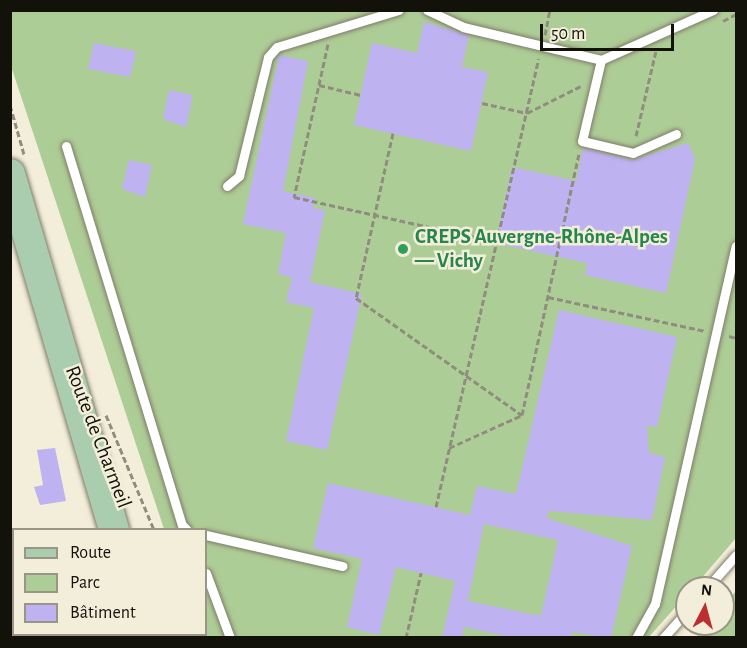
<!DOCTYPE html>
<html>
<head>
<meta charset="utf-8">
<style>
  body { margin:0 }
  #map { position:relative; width:747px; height:648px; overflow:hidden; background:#f3eeda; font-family:"Alegreya Sans",sans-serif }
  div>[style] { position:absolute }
  .green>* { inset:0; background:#adcd96 }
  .building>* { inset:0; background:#beb2f1 }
  .path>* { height:3px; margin-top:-1.5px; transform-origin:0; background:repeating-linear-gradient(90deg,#908d7f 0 6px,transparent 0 9px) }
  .roads { filter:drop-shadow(0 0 2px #807c6a) drop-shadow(0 0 2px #807c6a) }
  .lane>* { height:9px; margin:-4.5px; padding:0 4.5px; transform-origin:4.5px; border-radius:4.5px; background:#fff }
  .street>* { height:18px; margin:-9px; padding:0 9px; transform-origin:9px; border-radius:9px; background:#fff }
  .primary>* { height:30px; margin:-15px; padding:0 15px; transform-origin:15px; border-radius:15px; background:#aacdaf }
  .dots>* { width:16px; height:16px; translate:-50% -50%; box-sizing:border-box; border:3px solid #f3eeda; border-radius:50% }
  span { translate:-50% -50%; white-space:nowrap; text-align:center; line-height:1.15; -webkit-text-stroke:5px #f3eeda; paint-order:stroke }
  .leisure-label { font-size:21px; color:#27864d; font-weight:700 }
  .left { translate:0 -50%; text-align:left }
  .street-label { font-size:21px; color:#12110a }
  .frame { position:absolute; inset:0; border:12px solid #12110a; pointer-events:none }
  .legend { position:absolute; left:12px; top:528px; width:195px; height:108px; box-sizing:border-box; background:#f3eeda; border:2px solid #999687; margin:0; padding:8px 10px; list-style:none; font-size:18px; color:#12110a }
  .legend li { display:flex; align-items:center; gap:12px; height:30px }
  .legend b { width:30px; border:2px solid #999687 }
  .north { position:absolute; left:675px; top:576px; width:60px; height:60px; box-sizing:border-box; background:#f3eeda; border:2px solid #999687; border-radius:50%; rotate:6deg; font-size:16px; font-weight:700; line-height:24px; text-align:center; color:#12110a }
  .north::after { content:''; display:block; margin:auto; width:21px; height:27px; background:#bd2e2f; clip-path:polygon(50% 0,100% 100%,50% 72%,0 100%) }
  .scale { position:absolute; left:540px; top:24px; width:134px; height:27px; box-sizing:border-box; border:3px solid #12110a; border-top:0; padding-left:8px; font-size:18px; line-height:21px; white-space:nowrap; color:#12110a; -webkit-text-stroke:4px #f3eeda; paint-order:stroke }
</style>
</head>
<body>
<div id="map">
  <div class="green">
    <i style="clip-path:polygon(10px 11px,736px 11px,736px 538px,693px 588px,687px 588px,687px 594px,649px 637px,203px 637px,206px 530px,164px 529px,11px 66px)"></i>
    <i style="clip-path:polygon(736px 591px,736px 637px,696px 637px,707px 624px,723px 624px,723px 606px)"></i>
  </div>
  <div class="building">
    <i style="clip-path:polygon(424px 22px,469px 35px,462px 67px,488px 72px,471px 151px,354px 125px,372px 43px,417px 53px)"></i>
    <i style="clip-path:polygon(94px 43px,136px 51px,130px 77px,88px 69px)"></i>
    <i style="clip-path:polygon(279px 55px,308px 61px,283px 191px,315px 198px,313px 208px,325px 210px,310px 282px,362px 294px,327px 450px,286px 441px,314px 308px,286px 302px,292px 277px,278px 274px,286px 233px,243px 224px)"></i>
    <i style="clip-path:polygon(169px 90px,193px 95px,186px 127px,163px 119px)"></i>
    <i style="clip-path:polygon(688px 143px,695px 159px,666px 293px,585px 275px,587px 263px,495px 243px,512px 167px,576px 181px,583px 148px,632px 160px)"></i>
    <i style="clip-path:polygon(129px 160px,152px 165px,145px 197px,122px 189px)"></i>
    <i style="clip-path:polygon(evenodd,559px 310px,677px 337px,657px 427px,647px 425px,649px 453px,665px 457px,652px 520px,549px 511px,547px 518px,632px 546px,611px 638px,572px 632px,571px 638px,514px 638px,464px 627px,462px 638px,442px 638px,455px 581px,396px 567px,379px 635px,347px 627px,362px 559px,313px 548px,328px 483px,470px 515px,477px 486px,516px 494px,559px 310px,484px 524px,558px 540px,541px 616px,468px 601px,484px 524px)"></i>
    <i style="clip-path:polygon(55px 448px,66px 501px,40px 505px,34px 487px,43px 485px,37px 450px)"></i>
  </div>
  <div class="path">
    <i style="left:723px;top:21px;width:15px;rotate:-28deg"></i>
    <i style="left:545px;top:35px;width:25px;rotate:-79deg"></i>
    <i style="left:328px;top:44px;width:157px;rotate:102.5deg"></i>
    <i style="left:294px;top:197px;width:208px;rotate:12.5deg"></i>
    <i style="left:319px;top:85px;width:43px;rotate:13.4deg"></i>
    <i style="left:482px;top:103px;width:46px;rotate:12.5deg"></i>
    <i style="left:527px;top:113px;width:60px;rotate:-26.6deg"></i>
    <i style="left:10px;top:105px;width:51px;rotate:74.1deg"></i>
    <i style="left:393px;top:133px;width:169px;rotate:102.6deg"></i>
    <i style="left:356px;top:298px;width:203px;rotate:35.2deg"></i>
    <i style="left:636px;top:136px;width:87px;rotate:-76.8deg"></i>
    <i style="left:548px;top:297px;width:161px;rotate:12.2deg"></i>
    <i style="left:729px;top:336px;width:7px;rotate:16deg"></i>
    <i style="left:106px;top:415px;width:125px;rotate:67.3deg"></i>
    <i style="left:449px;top:448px;width:80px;rotate:-24.3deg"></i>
    <i style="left:522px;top:415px;width:267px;rotate:-77.7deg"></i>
    <i style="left:436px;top:507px;width:460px;rotate:-77.1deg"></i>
    <i style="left:406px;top:638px;width:67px;rotate:-77deg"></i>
  </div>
  <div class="roads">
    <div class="lane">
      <i style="left:427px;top:10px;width:40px;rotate:25deg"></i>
      <i style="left:463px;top:27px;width:142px;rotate:13.4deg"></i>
      <i style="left:601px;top:60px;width:123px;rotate:-24.1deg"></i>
      <i style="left:601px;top:60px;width:83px;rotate:103.2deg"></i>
      <i style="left:582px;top:141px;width:52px;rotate:13.2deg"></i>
      <i style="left:633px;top:153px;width:47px;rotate:-23.8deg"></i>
      <i style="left:66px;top:146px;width:396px;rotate:73deg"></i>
      <i style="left:182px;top:525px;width:7px;rotate:45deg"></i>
      <i style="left:227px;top:186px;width:16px;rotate:-40deg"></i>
      <i style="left:239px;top:176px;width:122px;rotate:-76.3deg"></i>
      <i style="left:268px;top:57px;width:13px;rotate:-48deg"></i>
      <i style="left:277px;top:47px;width:127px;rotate:-16.9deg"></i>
      <i style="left:206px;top:535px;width:140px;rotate:12.8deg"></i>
      <i style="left:206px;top:573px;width:69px;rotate:69.7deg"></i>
      <i style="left:707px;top:588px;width:44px;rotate:-48.7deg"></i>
      <i style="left:636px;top:638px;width:39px;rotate:-61deg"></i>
      <i style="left:655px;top:604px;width:367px;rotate:-77.3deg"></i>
      <i style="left:663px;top:638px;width:36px;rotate:-48deg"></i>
    </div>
    <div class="street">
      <i style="left:10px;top:588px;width:4px"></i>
    </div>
    <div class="primary">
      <i style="left:10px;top:174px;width:371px;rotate:73.7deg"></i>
      <i style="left:171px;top:634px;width:4px;rotate:76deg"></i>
    </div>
  </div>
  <div class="dots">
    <i style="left:403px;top:249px;background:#2e9e5b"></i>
  </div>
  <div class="leisure-label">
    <span class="left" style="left:415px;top:249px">CREPS Auvergne-Rhône-Alpes<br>— Vichy</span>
  </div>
  <div class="street-label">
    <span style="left:98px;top:437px;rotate:69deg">Route de Charmeil</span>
  </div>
  <div class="frame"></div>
  <ul class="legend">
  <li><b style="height:8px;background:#aacdaf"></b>Route</li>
  <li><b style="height:16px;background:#adcd96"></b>Parc</li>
  <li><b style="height:16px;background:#beb2f1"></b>Bâtiment</li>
  </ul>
  <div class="north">N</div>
  <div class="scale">50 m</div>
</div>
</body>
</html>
